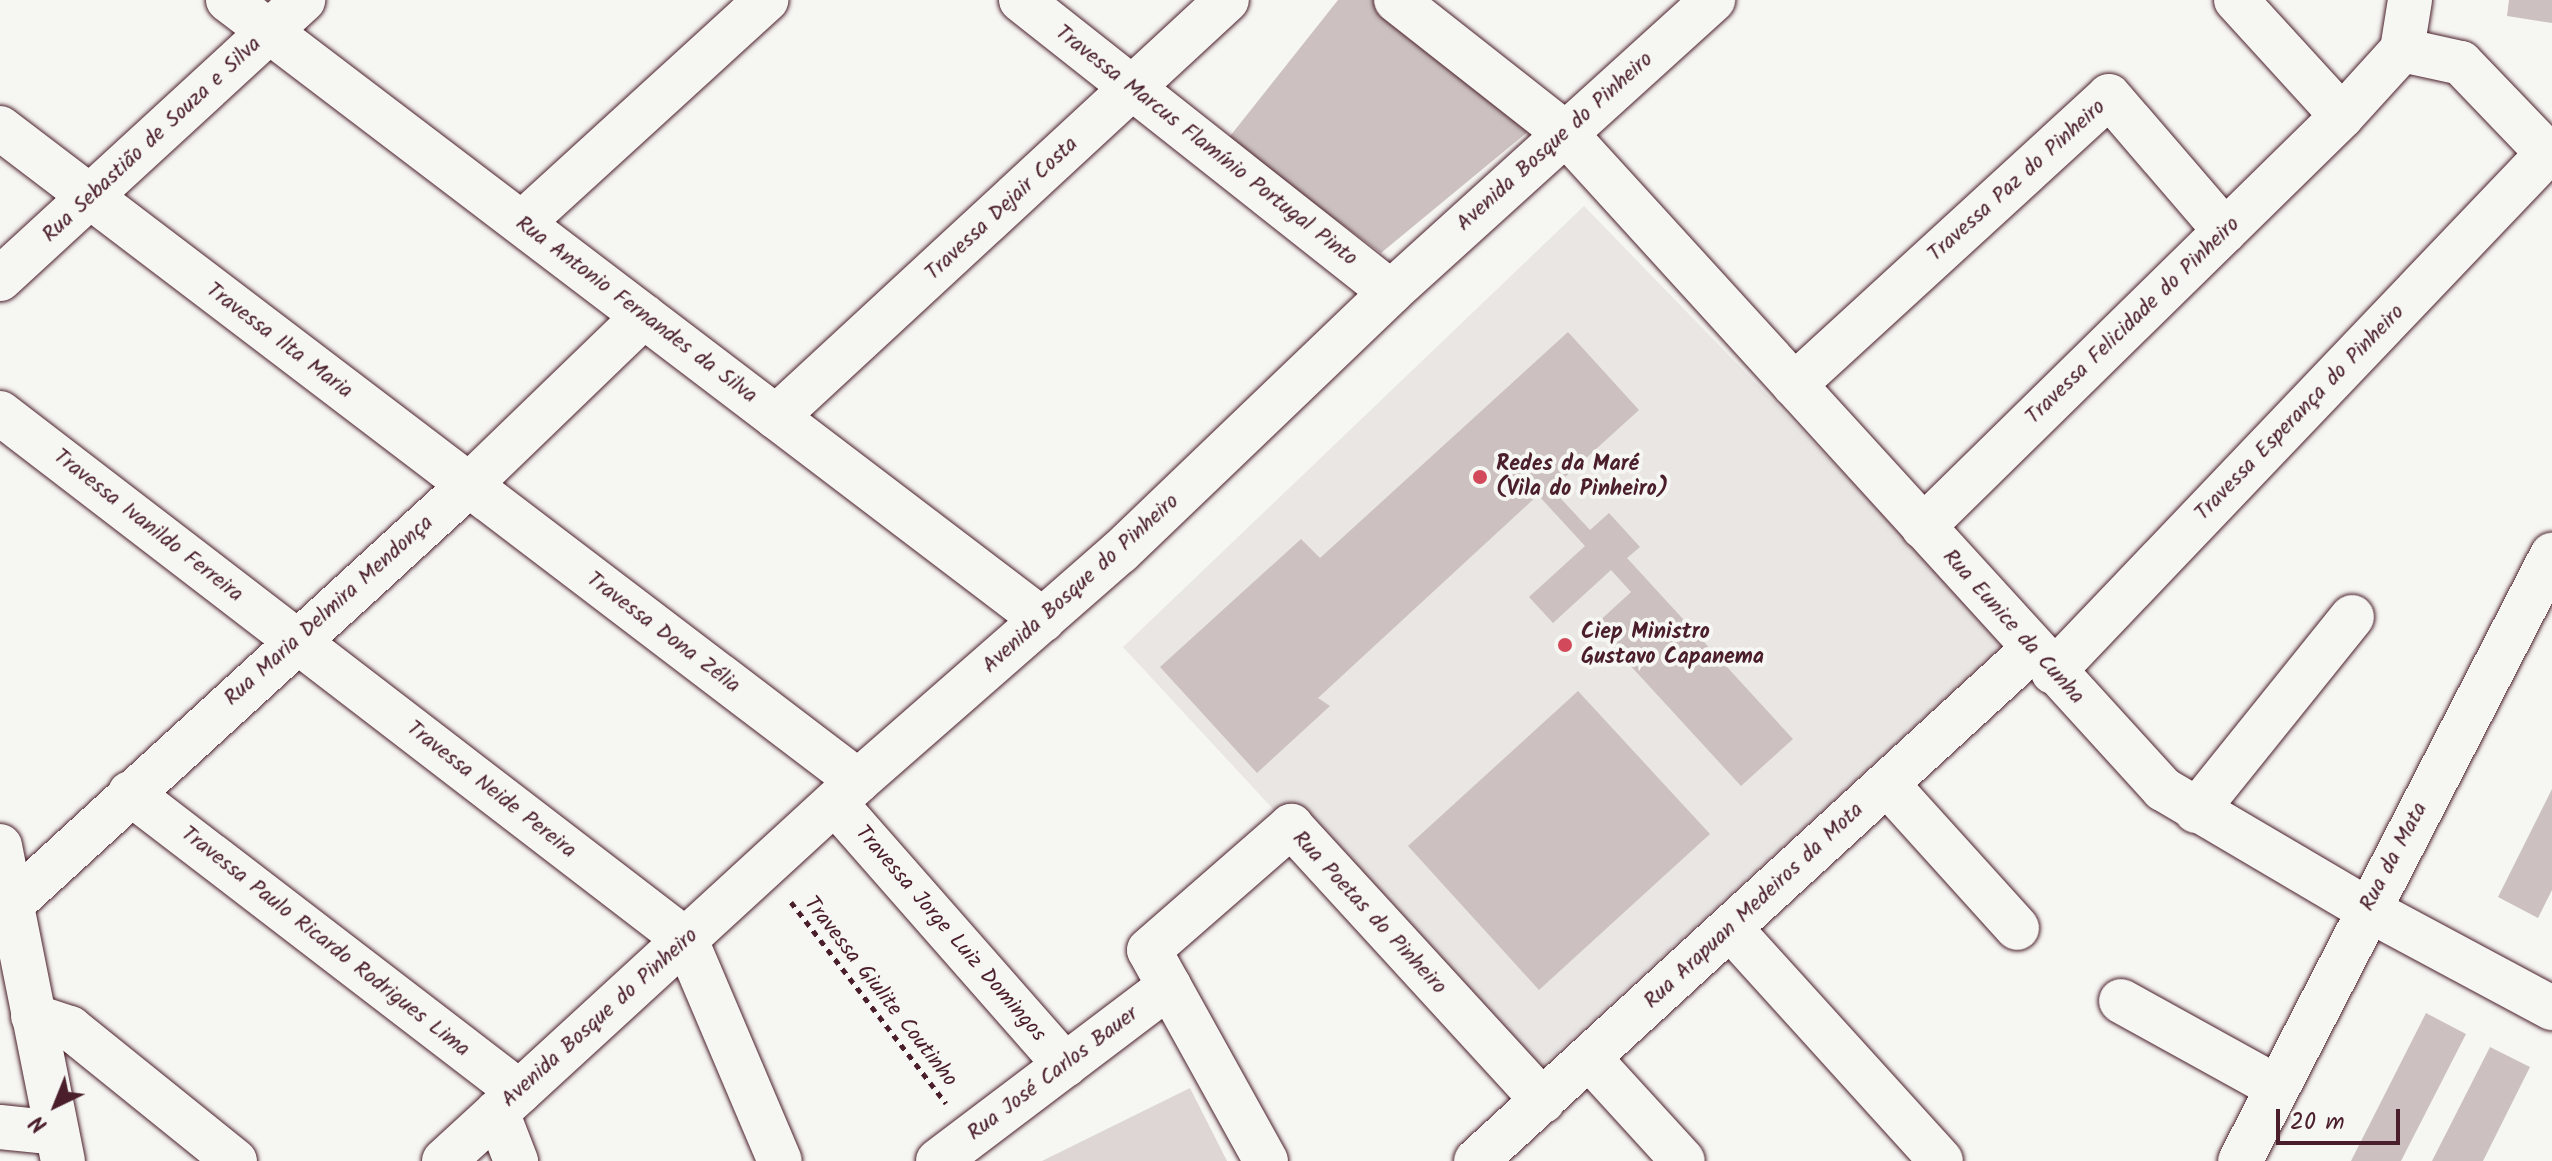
<!DOCTYPE html>
<html>
<head>
<meta charset="utf-8">
<style>
  body { margin:0 }
  #map { position:relative; width:2552px; height:1161px; overflow:hidden; background:#f6f6f2; font-family:Kalam,sans-serif }
  div>[style] { position:absolute }
  .built>* { inset:0; background:#e9e6e3 }
  .green>* { inset:0; background:#ddd6d5 }
  .building>* { inset:0; background:#ccc1c0 }
  .path>* { height:5px; margin-top:-2.5px; transform-origin:0; background:repeating-linear-gradient(90deg,#4a1f2b 0 6px,transparent 0 12px) }
  .roads { filter:drop-shadow(0 0 2px #4a1f2b) drop-shadow(0 0 2px #4a1f2b) }
  .minor>* { height:44px; margin:-22px; padding:0 22px; transform-origin:22px; border-radius:22px; background:#f6f6f2 }
  .dots>* { width:22px; height:22px; translate:-50% -50%; box-sizing:border-box; border:4px solid #f6f6f2; border-radius:50% }
  span { translate:-50% -50%; white-space:nowrap; text-align:center; line-height:1.15; -webkit-text-stroke:8px #f6f6f2; paint-order:stroke }
  .street-label { font-size:22px; color:#4a1f2b }
  .poi-label { font-size:22px; color:#4a1f2b; font-weight:700 }
  .left { translate:0 -50%; text-align:left }
  .north { position:absolute; left:16px; top:1065px; width:80px; height:80px; -webkit-text-stroke:6px #f6f6f2; paint-order:stroke; rotate:223deg; font-size:22px; font-weight:700; line-height:32px; text-align:center; color:#4a1f2b }
  .north::after { content:''; display:block; margin:auto; width:28px; height:36px; background:#4a1f2b; clip-path:polygon(50% 0,100% 100%,50% 72%,0 100%) }
  .scale { position:absolute; left:2276px; top:1109px; width:124px; height:36px; box-sizing:border-box; border:4px solid #4a1f2b; border-top:0; padding-left:10px; font-size:24px; line-height:28px; white-space:nowrap; color:#4a1f2b; -webkit-text-stroke:6px #f6f6f2; paint-order:stroke }
</style>
</head>
<body>
<div id="map">
  <div class="built">
    <i style="clip-path:polygon(1584px 206px,2007px 642px,1525px 1081px,1123px 647px)"></i>
  </div>
  <div class="green">
    <i style="clip-path:polygon(1190px 1088px,1227px 1161px,1042px 1161px)"></i>
  </div>
  <div class="building">
    <i style="clip-path:polygon(1338px 0,1379px 0,1531px 129px,1381px 253px,1227px 140px)"></i>
    <i style="clip-path:polygon(2509px 0,2552px 0,2552px 23px,2507px 16px)"></i>
    <i style="clip-path:polygon(1568px 332px,1639px 410px,1552px 489px,1590px 530px,1609px 513px,1640px 547px,1627px 558px,1793px 739px,1741px 786px,1594px 626px,1631px 592px,1611px 570px,1553px 623px,1529px 597px,1585px 546px,1538px 495px,1318px 698px,1330px 706px,1257px 773px,1160px 667px,1301px 539px,1320px 558px)"></i>
    <i style="clip-path:polygon(1578px 691px,1710px 834px,1539px 990px,1408px 846px)"></i>
    <i style="clip-path:polygon(2552px 789px,2552px 890px,2538px 918px,2498px 897px)"></i>
    <i style="clip-path:polygon(2426px 1013px,2466px 1034px,2401px 1161px,2351px 1161px)"></i>
    <i style="clip-path:polygon(2490px 1047px,2530px 1067px,2483px 1161px,2432px 1161px)"></i>
  </div>
  <div class="path">
    <i style="left:791px;top:902px;width:254px;rotate:52.4deg"></i>
  </div>
  <div class="roads">
    <div class="minor">
      <i style="left:228px;top:0;width:1024px;rotate:37.26deg"></i>
      <i style="left:1021px;top:0;width:471px;rotate:38.3deg"></i>
      <i style="left:1396px;top:0;width:215px;rotate:38.2deg"></i>
      <i style="left:1565px;top:133px;width:888px;rotate:47.65deg"></i>
      <i style="left:2163px;top:789px;width:237px;rotate:30.5deg"></i>
      <i style="left:2367px;top:909px;width:210px;rotate:28.2deg"></i>
      <i style="left:2236px;top:0;width:157px;rotate:47.6deg"></i>
      <i style="left:2342px;top:116px;width:89px;rotate:-47.7deg"></i>
      <i style="left:2402px;top:50px;width:51px;rotate:-80.9deg"></i>
      <i style="left:2402px;top:50px;width:60px;rotate:12.4deg"></i>
      <i style="left:2461px;top:63px;width:132px;rotate:46.2deg"></i>
      <i style="left:0;top:128px;width:1078px;rotate:37.27deg"></i>
      <i style="left:522px;top:223px;width:331px;rotate:-42.4deg"></i>
      <i style="left:0;top:279px;width:412px;rotate:-42.6deg"></i>
      <i style="left:1794px;top:385px;width:427px;rotate:-42.5deg"></i>
      <i style="left:2109px;top:96px;width:178px;rotate:49.3deg"></i>
      <i style="left:0;top:413px;width:865px;rotate:37.53deg"></i>
      <i style="left:686px;top:940px;width:240px;rotate:67deg"></i>
      <i style="left:776px;top:417px;width:614px;rotate:-42.76deg"></i>
      <i style="left:1923px;top:527px;width:587px;rotate:-44.45deg"></i>
      <i style="left:2053px;top:672px;width:717px;rotate:-46.36deg"></i>
      <i style="left:1887px;top:784px;width:194px;rotate:47.9deg"></i>
      <i style="left:130px;top:793px;width:491px;rotate:37.5deg"></i>
      <i style="left:835px;top:803px;width:349px;rotate:48.7deg"></i>
      <i style="left:2196px;top:811px;width:249px;rotate:-51.2deg"></i>
      <i style="left:0;top:846px;width:321px;rotate:78.7deg"></i>
      <i style="left:12px;top:904px;width:620px;rotate:-42.52deg"></i>
      <i style="left:469px;top:485px;width:243px;rotate:-44deg"></i>
      <i style="left:1730px;top:928px;width:314px;rotate:47.8deg"></i>
      <i style="left:2121px;top:1001px;width:178px;rotate:28.9deg"></i>
      <i style="left:33px;top:1016px;width:39px;rotate:18deg"></i>
      <i style="left:70px;top:1028px;width:212px;rotate:38.9deg"></i>
      <i style="left:1589px;top:1058px;width:139px;rotate:47.6deg"></i>
      <i style="left:497px;top:1112px;width:53px;rotate:68.8deg"></i>
      <i style="left:0;top:1127px;width:57px;rotate:6deg"></i>
      <i style="left:444px;top:1161px;width:562px;rotate:-42.55deg"></i>
      <i style="left:858px;top:781px;width:348px;rotate:-41.2deg"></i>
      <i style="left:1120px;top:552px;width:376px;rotate:-43.8deg"></i>
      <i style="left:1391px;top:292px;width:435px;rotate:-42.2deg"></i>
      <i style="left:938px;top:1161px;width:290px;rotate:-37.1deg"></i>
      <i style="left:1266px;top:1161px;width:241px;rotate:-119deg"></i>
      <i style="left:1149px;top:950px;width:189px;rotate:-41.1deg"></i>
      <i style="left:1291px;top:826px;width:373px;rotate:47.5deg"></i>
      <i style="left:1476px;top:1161px;width:755px;rotate:-42.59deg"></i>
      <i style="left:2240px;top:1161px;width:682px;rotate:-62.76deg"></i>
    </div>
  </div>
  <div class="dots">
    <i style="left:1480px;top:477px;background:#d1495b"></i>
    <i style="left:1565px;top:645px;background:#d1495b"></i>
  </div>
  <div class="street-label">
    <span style="left:152px;top:140px;rotate:-43deg">Rua Sebastião de Souza e Silva</span>
    <span style="left:1555px;top:142px;rotate:-42deg">Avenida Bosque do Pinheiro</span>
    <span style="left:1206px;top:146px;rotate:38deg">Travessa Marcus Flamínio Portugal Pinto</span>
    <span style="left:2017px;top:181px;rotate:-42deg">Travessa Paz do Pinheiro</span>
    <span style="left:1002px;top:209px;rotate:-43deg">Travessa Dejair Costa</span>
    <span style="left:636px;top:310px;rotate:37deg">Rua Antonio Fernandes da Silva</span>
    <span style="left:2133px;top:321px;rotate:-44deg">Travessa Felicidade do Pinheiro</span>
    <span style="left:279px;top:341px;rotate:37deg">Travessa Ilta Maria</span>
    <span style="left:2300px;top:413px;rotate:-46deg">Travessa Esperança do Pinheiro</span>
    <span style="left:148px;top:526px;rotate:38deg">Travessa Ivanildo Ferreira</span>
    <span style="left:1081px;top:584px;rotate:-42deg">Avenida Bosque do Pinheiro</span>
    <span style="left:329px;top:611px;rotate:-42deg">Rua Maria Delmira Mendonça</span>
    <span style="left:2013px;top:627px;rotate:48deg">Rua Eunice da Cunha</span>
    <span style="left:663px;top:633px;rotate:37deg">Travessa Dona Zélia</span>
    <span style="left:491px;top:790px;rotate:38deg">Travessa Neide Pereira</span>
    <span style="left:2394px;top:857px;rotate:-62deg">Rua da Mata</span>
    <span style="left:1754px;top:906px;rotate:-43deg">Rua Arapuan Medeiros da Mota</span>
    <span style="left:1369px;top:913px;rotate:47deg">Rua Poetas do Pinheiro</span>
    <span style="left:950px;top:934px;rotate:49deg">Travessa Jorge Luiz Domingos</span>
    <span style="left:325px;top:942px;rotate:38deg">Travessa Paulo Ricardo Rodrigues Lima</span>
    <span style="left:880px;top:992px;rotate:52deg">Travessa Giulite Coutinho</span>
    <span style="left:600px;top:1018px;rotate:-42deg">Avenida Bosque do Pinheiro</span>
    <span style="left:1053px;top:1074px;rotate:-37deg">Rua José Carlos Bauer</span>
  </div>
  <div class="poi-label">
    <span class="left" style="left:1496px;top:477px">Redes da Maré<br>(Vila do Pinheiro)</span>
    <span class="left" style="left:1581px;top:645px">Ciep Ministro<br>Gustavo Capanema</span>
  </div>
  <div class="north">N</div>
  <div class="scale">20 m</div>
</div>
</body>
</html>
